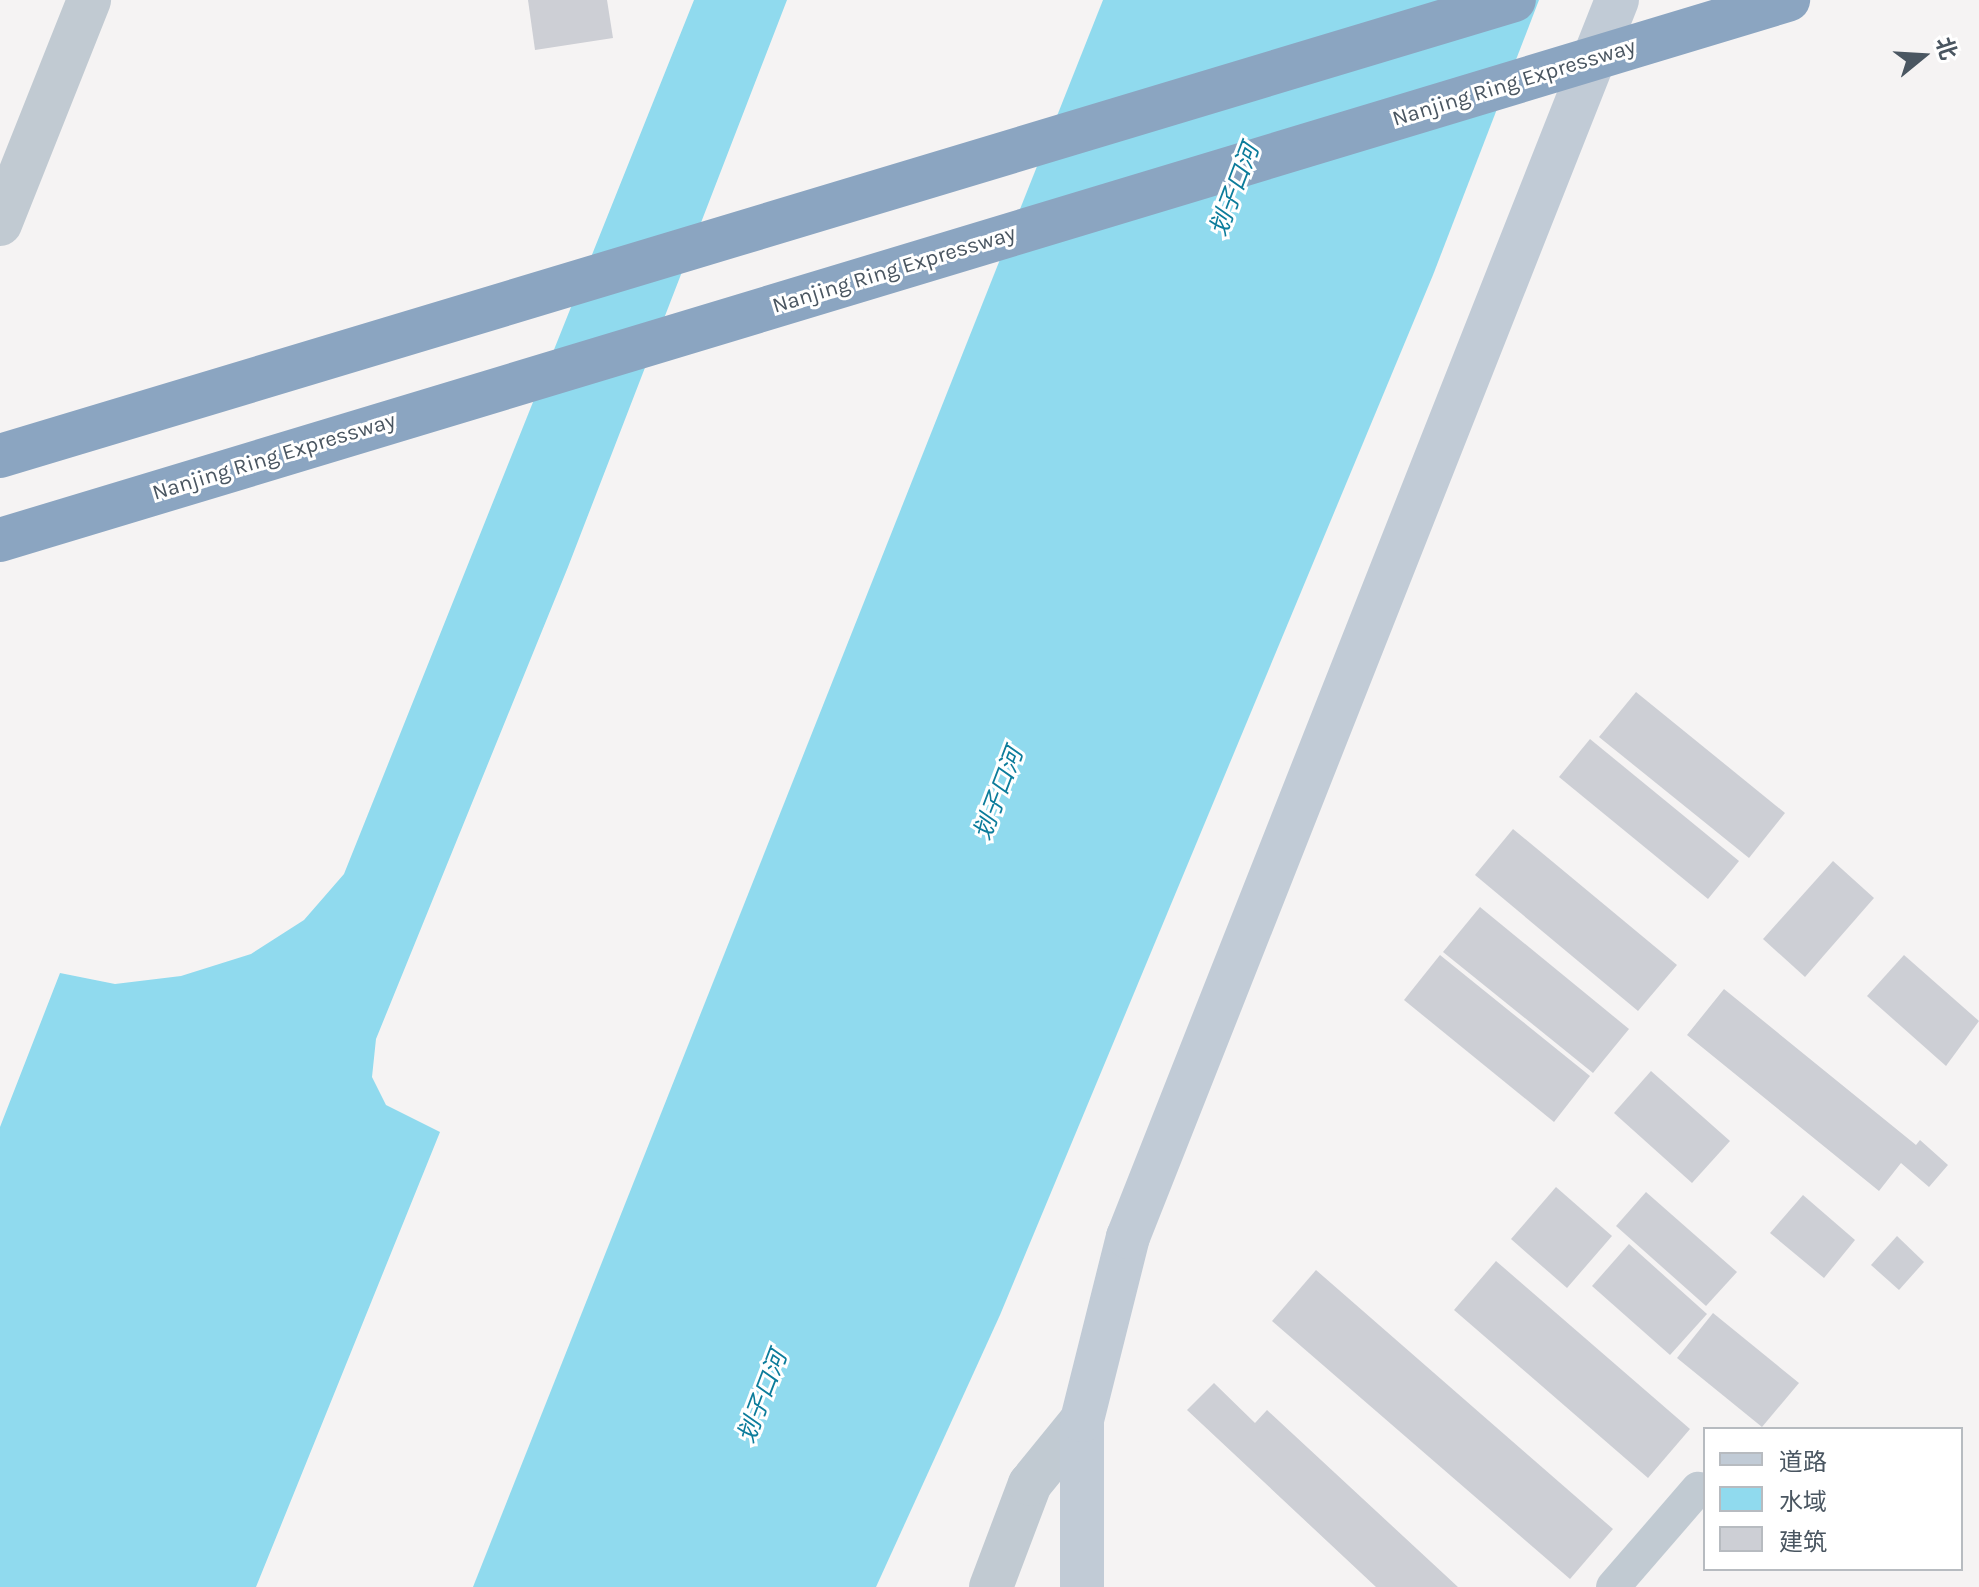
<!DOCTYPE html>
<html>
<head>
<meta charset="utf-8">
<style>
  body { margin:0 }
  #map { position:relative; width:1979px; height:1587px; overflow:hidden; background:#f5f3f3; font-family:Karla,"Noto Sans SC",sans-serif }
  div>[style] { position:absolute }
  .water>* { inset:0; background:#90daee }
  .building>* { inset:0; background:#cdcfd5 }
  .minor>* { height:34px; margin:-17px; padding:0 17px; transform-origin:17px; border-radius:17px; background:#c1cad2 }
  .tertiary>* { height:44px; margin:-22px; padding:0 22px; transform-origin:22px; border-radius:22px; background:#c1cad2 }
  .secondary>* { height:44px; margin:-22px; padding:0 22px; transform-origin:22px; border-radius:22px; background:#c1cbd6 }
  .motorway>* { height:44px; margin:-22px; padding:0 22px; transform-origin:22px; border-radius:22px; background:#8ba5c1 }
  span { translate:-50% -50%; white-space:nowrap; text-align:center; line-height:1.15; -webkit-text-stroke:6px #fff; paint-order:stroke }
  .street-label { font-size:22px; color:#4a5661 }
  .water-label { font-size:24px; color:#0c7c9b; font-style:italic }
  .legend { position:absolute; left:1703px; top:1427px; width:260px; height:144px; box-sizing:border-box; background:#fff; border:2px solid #b7bbc0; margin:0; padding:10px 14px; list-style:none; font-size:24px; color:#4a5661 }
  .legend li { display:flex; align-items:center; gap:16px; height:40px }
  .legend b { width:40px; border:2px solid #b7bbc0 }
  .north { position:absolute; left:1883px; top:16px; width:80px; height:80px; -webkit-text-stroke:6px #fff; paint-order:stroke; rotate:72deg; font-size:22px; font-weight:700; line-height:32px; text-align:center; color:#4a5661 }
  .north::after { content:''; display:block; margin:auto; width:28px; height:36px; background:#4a5661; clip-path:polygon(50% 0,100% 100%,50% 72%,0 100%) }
</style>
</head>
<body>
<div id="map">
  <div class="water">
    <i style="clip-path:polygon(694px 0,787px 0,568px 567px,376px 1039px,372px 1077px,386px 1105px,440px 1132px,256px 1587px,0 1587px,0 1127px,60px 973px,115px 984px,181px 976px,251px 954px,304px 920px,344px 874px)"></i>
    <i style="clip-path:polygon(1103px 0,1539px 0,1433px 275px,1000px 1315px,876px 1587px,473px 1587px)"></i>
  </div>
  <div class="building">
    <i style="clip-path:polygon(528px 0,607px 0,613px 38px,535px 50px)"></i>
    <i style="clip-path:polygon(1636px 692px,1785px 813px,1749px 858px,1599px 737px)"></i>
    <i style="clip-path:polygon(1590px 739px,1739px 861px,1708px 899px,1559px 777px)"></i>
    <i style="clip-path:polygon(1513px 829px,1677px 965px,1638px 1011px,1475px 875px)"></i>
    <i style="clip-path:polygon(1833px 861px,1874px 898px,1805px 977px,1763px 939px)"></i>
    <i style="clip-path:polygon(1480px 907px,1629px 1029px,1593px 1073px,1443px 952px)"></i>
    <i style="clip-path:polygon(1440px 955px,1590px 1076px,1554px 1122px,1404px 1000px)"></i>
    <i style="clip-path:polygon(1904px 955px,1979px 1021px,1946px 1066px,1867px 996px)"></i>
    <i style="clip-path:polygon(1724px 989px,1916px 1145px,1920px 1140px,1948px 1165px,1929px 1187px,1901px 1163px,1879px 1191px,1687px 1035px)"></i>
    <i style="clip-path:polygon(1651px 1071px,1730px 1141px,1692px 1183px,1614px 1113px)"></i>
    <i style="clip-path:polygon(1556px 1187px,1612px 1236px,1567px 1288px,1511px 1239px)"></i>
    <i style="clip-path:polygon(1646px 1192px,1737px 1272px,1706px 1306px,1616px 1226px)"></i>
    <i style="clip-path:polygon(1803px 1195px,1855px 1240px,1824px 1278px,1770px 1233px)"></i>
    <i style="clip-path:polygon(1897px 1236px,1924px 1262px,1899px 1290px,1871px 1265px)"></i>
    <i style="clip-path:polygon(1629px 1244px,1707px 1314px,1670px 1355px,1592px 1286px)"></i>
    <i style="clip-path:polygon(1496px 1261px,1690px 1429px,1648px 1478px,1454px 1310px)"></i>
    <i style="clip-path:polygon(1316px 1270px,1613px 1529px,1570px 1579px,1272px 1321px)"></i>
    <i style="clip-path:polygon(1713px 1313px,1799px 1383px,1762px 1427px,1677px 1358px)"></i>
    <i style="clip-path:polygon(1214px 1383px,1255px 1423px,1267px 1410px,1458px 1587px,1376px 1587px,1187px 1410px)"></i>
  </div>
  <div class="minor">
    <i style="left:1613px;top:1587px;width:130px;rotate:-49.1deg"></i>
  </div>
  <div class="tertiary">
    <i style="left:0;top:224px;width:241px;rotate:-68.3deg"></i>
    <i style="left:991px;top:1587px;width:110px;rotate:-69.3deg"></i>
    <i style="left:1030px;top:1484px;width:82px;rotate:-50.9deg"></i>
  </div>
  <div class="secondary">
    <i style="left:1082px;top:1587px;width:167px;rotate:-90deg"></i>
    <i style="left:1082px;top:1420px;width:189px;rotate:-75.9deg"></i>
    <i style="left:1128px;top:1237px;width:1330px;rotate:-68.43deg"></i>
  </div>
  <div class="motorway">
    <i style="left:0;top:456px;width:1581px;rotate:-16.76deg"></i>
    <i style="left:0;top:540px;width:1868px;rotate:-16.81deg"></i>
  </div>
  <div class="street-label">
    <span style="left:1514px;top:83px;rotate:-17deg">Nanjing Ring Expressway</span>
    <span style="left:894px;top:270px;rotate:-17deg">Nanjing Ring Expressway</span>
    <span style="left:274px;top:457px;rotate:-17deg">Nanjing Ring Expressway</span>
  </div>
  <div class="water-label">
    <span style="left:1235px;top:190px;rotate:-69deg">划子口河</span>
    <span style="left:999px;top:794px;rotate:-69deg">划子口河</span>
    <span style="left:763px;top:1397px;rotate:-69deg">划子口河</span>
  </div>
  <ul class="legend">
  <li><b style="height:10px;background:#c1cbd6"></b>道路</li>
  <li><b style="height:22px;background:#90daee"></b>水域</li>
  <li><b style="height:22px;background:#cdcfd5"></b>建筑</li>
  </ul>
  <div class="north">北</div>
</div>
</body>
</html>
